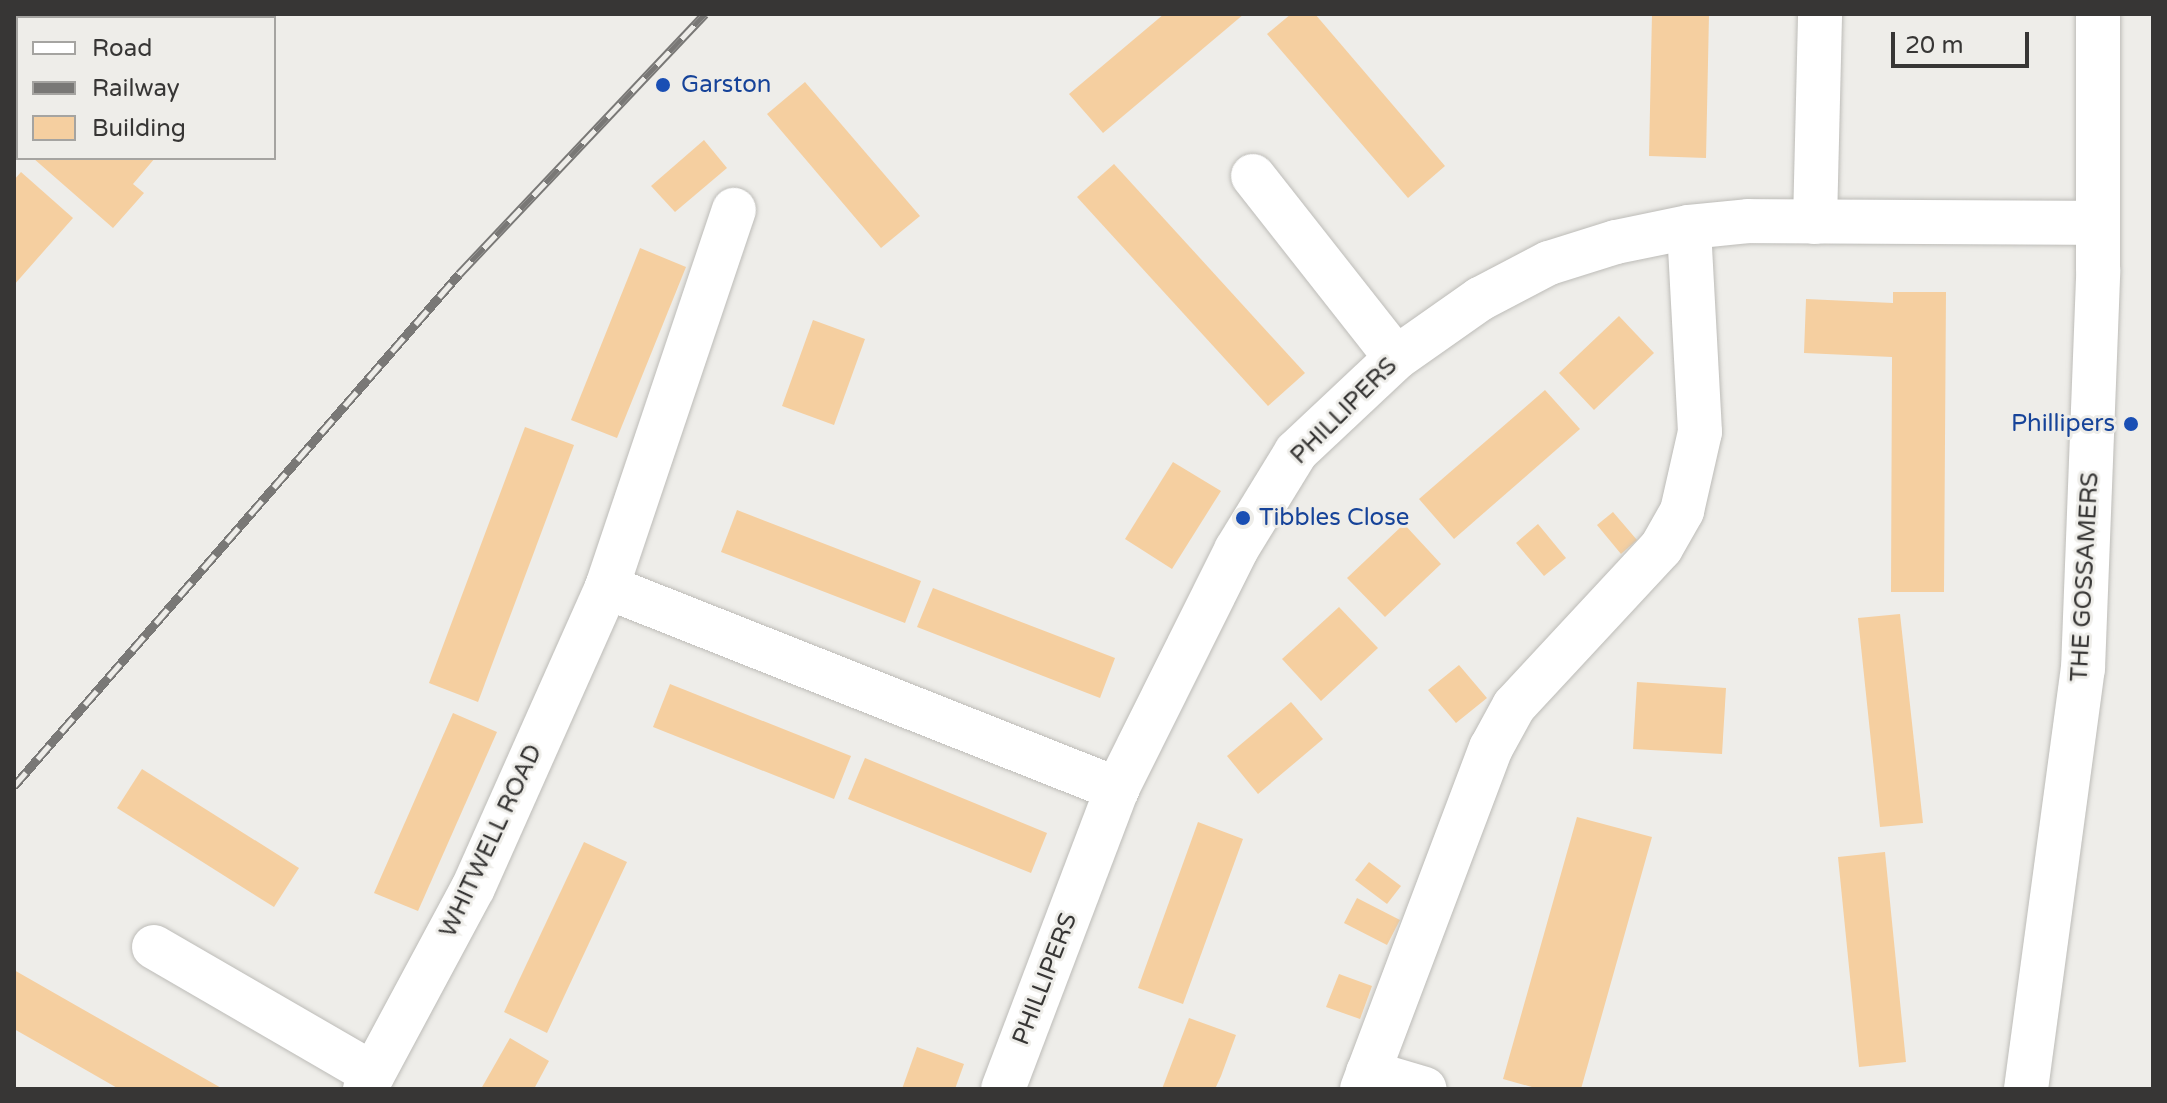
<!DOCTYPE html>
<html>
<head>
<meta charset="utf-8">
<style>
  body { margin:0 }
  #map { position:relative; width:2167px; height:1103px; overflow:hidden; background:#eeede9; font-family:"Varela Round",sans-serif }
  div>[style] { position:absolute }
  .building>* { inset:0; background:#f5cfa0 }
  .roads { filter:drop-shadow(0 0 2px #bdbcb8) drop-shadow(0 0 2px #bdbcb8) }
  .street>* { height:44px; margin:-22px; padding:0 22px; transform-origin:22px; border-radius:22px; background:#fff }
  .rail>* { height:9px; margin-top:-4.5px; transform-origin:0; background:repeating-linear-gradient(90deg,#eeede9 0 18px,#797876 0 36px); box-sizing:border-box; border-block:2px solid #797876 }
  .dots>* { width:22px; height:22px; translate:-50% -50%; box-sizing:border-box; border:4px solid #eeede9; border-radius:50% }
  span { translate:-50% -50%; white-space:nowrap; text-align:center; line-height:1.15; -webkit-text-stroke:6px #eeede9; paint-order:stroke }
  .transit-label { font-size:24px; color:#164399 }
  .left { translate:0 -50%; text-align:left }
  .right { translate:-100% -50%; text-align:right }
  .street-label { font-size:24px; color:#373635 }
  .frame { position:absolute; inset:0; border:16px solid #373635; pointer-events:none }
  .legend { position:absolute; left:16px; top:16px; width:260px; height:144px; box-sizing:border-box; background:#eeede9; border:2px solid #a5a4a1; margin:0; padding:10px 14px; list-style:none; font-size:24px; color:#373635 }
  .legend li { display:flex; align-items:center; gap:16px; height:40px }
  .legend b { width:40px; border:2px solid #a5a4a1 }
  .scale { position:absolute; left:1891px; top:32px; width:138px; height:36px; box-sizing:border-box; border:4px solid #373635; border-top:0; padding-left:10px; font-size:24px; line-height:28px; white-space:nowrap; color:#373635; -webkit-text-stroke:6px #eeede9; paint-order:stroke }
</style>
</head>
<body>
<div id="map">
  <div class="building">
    <i style="clip-path:polygon(165px 14px,209px 14px,214px 18px,170px 18px)"></i>
    <i style="clip-path:polygon(1164px 14px,1244px 14px,1103px 133px,1069px 94px)"></i>
    <i style="clip-path:polygon(1291px 14px,1315px 14px,1445px 166px,1408px 198px,1267px 34px)"></i>
    <i style="clip-path:polygon(1652px 14px,1709px 14px,1706px 158px,1649px 156px)"></i>
    <i style="clip-path:polygon(805px 82px,920px 216px,881px 248px,767px 114px)"></i>
    <i style="clip-path:polygon(704px 140px,727px 168px,675px 212px,651px 186px)"></i>
    <i style="clip-path:polygon(33px 158px,155px 158px,133px 184px,144px 193px,113px 228px)"></i>
    <i style="clip-path:polygon(1114px 164px,1305px 373px,1268px 406px,1077px 197px)"></i>
    <i style="clip-path:polygon(21px 172px,73px 218px,14px 285px,14px 180px)"></i>
    <i style="clip-path:polygon(640px 248px,686px 267px,617px 438px,571px 420px)"></i>
    <i style="clip-path:polygon(1893px 292px,1946px 292px,1944px 592px,1891px 592px,1892px 357px,1804px 353px,1806px 299px,1893px 303px)"></i>
    <i style="clip-path:polygon(1619px 316px,1654px 353px,1594px 410px,1559px 373px)"></i>
    <i style="clip-path:polygon(813px 320px,865px 339px,834px 425px,782px 406px)"></i>
    <i style="clip-path:polygon(1545px 390px,1580px 429px,1454px 539px,1419px 499px)"></i>
    <i style="clip-path:polygon(525px 427px,574px 445px,478px 702px,429px 683px)"></i>
    <i style="clip-path:polygon(1173px 462px,1221px 491px,1172px 569px,1125px 539px)"></i>
    <i style="clip-path:polygon(737px 510px,921px 581px,905px 623px,721px 552px)"></i>
    <i style="clip-path:polygon(1613px 512px,1637px 540px,1621px 554px,1597px 525px)"></i>
    <i style="clip-path:polygon(1404px 524px,1441px 564px,1385px 617px,1347px 578px)"></i>
    <i style="clip-path:polygon(1538px 524px,1566px 558px,1544px 576px,1516px 543px)"></i>
    <i style="clip-path:polygon(933px 588px,1115px 658px,1100px 698px,917px 627px)"></i>
    <i style="clip-path:polygon(1339px 607px,1378px 648px,1321px 701px,1282px 659px)"></i>
    <i style="clip-path:polygon(1900px 614px,1923px 823px,1880px 827px,1858px 618px)"></i>
    <i style="clip-path:polygon(1459px 665px,1487px 698px,1456px 723px,1428px 690px)"></i>
    <i style="clip-path:polygon(1637px 682px,1726px 688px,1722px 754px,1633px 749px)"></i>
    <i style="clip-path:polygon(670px 684px,851px 756px,834px 799px,653px 727px)"></i>
    <i style="clip-path:polygon(1291px 702px,1323px 739px,1258px 794px,1227px 756px)"></i>
    <i style="clip-path:polygon(453px 713px,497px 732px,418px 911px,374px 893px)"></i>
    <i style="clip-path:polygon(865px 758px,1047px 833px,1031px 873px,848px 799px)"></i>
    <i style="clip-path:polygon(142px 769px,299px 868px,274px 907px,117px 808px)"></i>
    <i style="clip-path:polygon(1577px 817px,1652px 837px,1581px 1089px,1539px 1089px,1503px 1079px)"></i>
    <i style="clip-path:polygon(1198px 822px,1243px 839px,1183px 1004px,1138px 988px)"></i>
    <i style="clip-path:polygon(584px 842px,627px 862px,547px 1033px,504px 1012px)"></i>
    <i style="clip-path:polygon(1885px 852px,1906px 1062px,1859px 1067px,1838px 857px)"></i>
    <i style="clip-path:polygon(1369px 862px,1401px 886px,1387px 904px,1355px 880px)"></i>
    <i style="clip-path:polygon(1357px 898px,1400px 920px,1387px 945px,1344px 923px)"></i>
    <i style="clip-path:polygon(14px 970px,77px 1006px,223px 1089px,119px 1089px,51px 1050px,14px 1029px)"></i>
    <i style="clip-path:polygon(1339px 974px,1372px 986px,1360px 1019px,1326px 1007px)"></i>
    <i style="clip-path:polygon(1189px 1018px,1236px 1035px,1221px 1076px,1215px 1089px,1162px 1089px)"></i>
    <i style="clip-path:polygon(510px 1038px,549px 1061px,534px 1089px,481px 1089px)"></i>
    <i style="clip-path:polygon(917px 1047px,964px 1064px,955px 1089px,902px 1089px)"></i>
  </div>
  <div class="roads">
    <div class="street">
      <i style="left:14px;top:43px;width:6px;rotate:-45deg"></i>
      <i style="left:1253px;top:176px;width:231px;rotate:51.8deg"></i>
      <i style="left:1815px;top:222px;width:208px;rotate:-88.6deg"></i>
      <i style="left:607px;top:587px;width:549px;rotate:21.61deg"></i>
      <i style="left:154px;top:947px;width:253px;rotate:30.1deg"></i>
      <i style="left:1368px;top:1072px;width:59px;rotate:16.6deg"></i>
      <i style="left:365px;top:1089px;width:228px;rotate:-61.8deg"></i>
      <i style="left:473px;top:888px;width:329px;rotate:-66deg"></i>
      <i style="left:607px;top:587px;width:398px;rotate:-71.4deg"></i>
      <i style="left:1003px;top:1089px;width:321px;rotate:-69.2deg"></i>
      <i style="left:1117px;top:789px;width:267px;rotate:-63.5deg"></i>
      <i style="left:1236px;top:550px;width:115px;rotate:-58.5deg"></i>
      <i style="left:1296px;top:452px;width:137px;rotate:-43.2deg"></i>
      <i style="left:1396px;top:358px;width:103px;rotate:-35.1deg"></i>
      <i style="left:1480px;top:299px;width:78px;rotate:-27.6deg"></i>
      <i style="left:1549px;top:263px;width:70px;rotate:-17.4deg"></i>
      <i style="left:1616px;top:242px;width:75px;rotate:-11.6deg"></i>
      <i style="left:1689px;top:227px;width:59px;rotate:-5.8deg"></i>
      <i style="left:1748px;top:221px;width:350px;rotate:0.3deg"></i>
      <i style="left:1362px;top:1089px;width:365px;rotate:-69.3deg"></i>
      <i style="left:1491px;top:748px;width:48px;rotate:-61.3deg"></i>
      <i style="left:1514px;top:706px;width:216px;rotate:-47.1deg"></i>
      <i style="left:1661px;top:548px;width:43px;rotate:-60.4deg"></i>
      <i style="left:1682px;top:511px;width:81px;rotate:-77.2deg"></i>
      <i style="left:1700px;top:432px;width:205px;rotate:-93.1deg"></i>
      <i style="left:2026px;top:1089px;width:424px;rotate:-82.3deg"></i>
      <i style="left:2083px;top:669px;width:399px;rotate:-87.8deg"></i>
      <i style="left:2098px;top:270px;width:256px;rotate:-90deg"></i>
    </div>
  </div>
  <div class="rail">
    <i style="left:14px;top:786px;width:678px;rotate:-49deg"></i>
    <i style="left:459px;top:274px;width:358px;rotate:-46.6deg"></i>
  </div>
  <div class="dots">
    <i style="left:663px;top:85px;background:#1a4fb4"></i>
    <i style="left:2131px;top:424px;background:#1a4fb4"></i>
    <i style="left:1243px;top:518px;background:#1a4fb4"></i>
  </div>
  <div class="transit-label">
    <span class="left" style="left:681px;top:85px">Garston</span>
    <span class="right" style="left:2115px;top:424px">Phillipers</span>
    <span class="left" style="left:1259px;top:518px">Tibbles Close</span>
  </div>
  <div class="street-label">
    <span style="left:1344px;top:411px;rotate:-45deg">PHILLIPERS</span>
    <span style="left:2085px;top:577px;rotate:-87deg">THE GOSSAMERS</span>
    <span style="left:491px;top:841px;rotate:-65deg">WHITWELL ROAD</span>
    <span style="left:1045px;top:979px;rotate:-69deg">PHILLIPERS</span>
  </div>
  <div class="frame"></div>
  <ul class="legend">
  <li><b style="height:10px;background:#fff"></b>Road</li>
  <li><b style="height:10px;background:#797876"></b>Railway</li>
  <li><b style="height:22px;background:#f5cfa0"></b>Building</li>
  </ul>
  <div class="scale">20 m</div>
</div>
</body>
</html>
